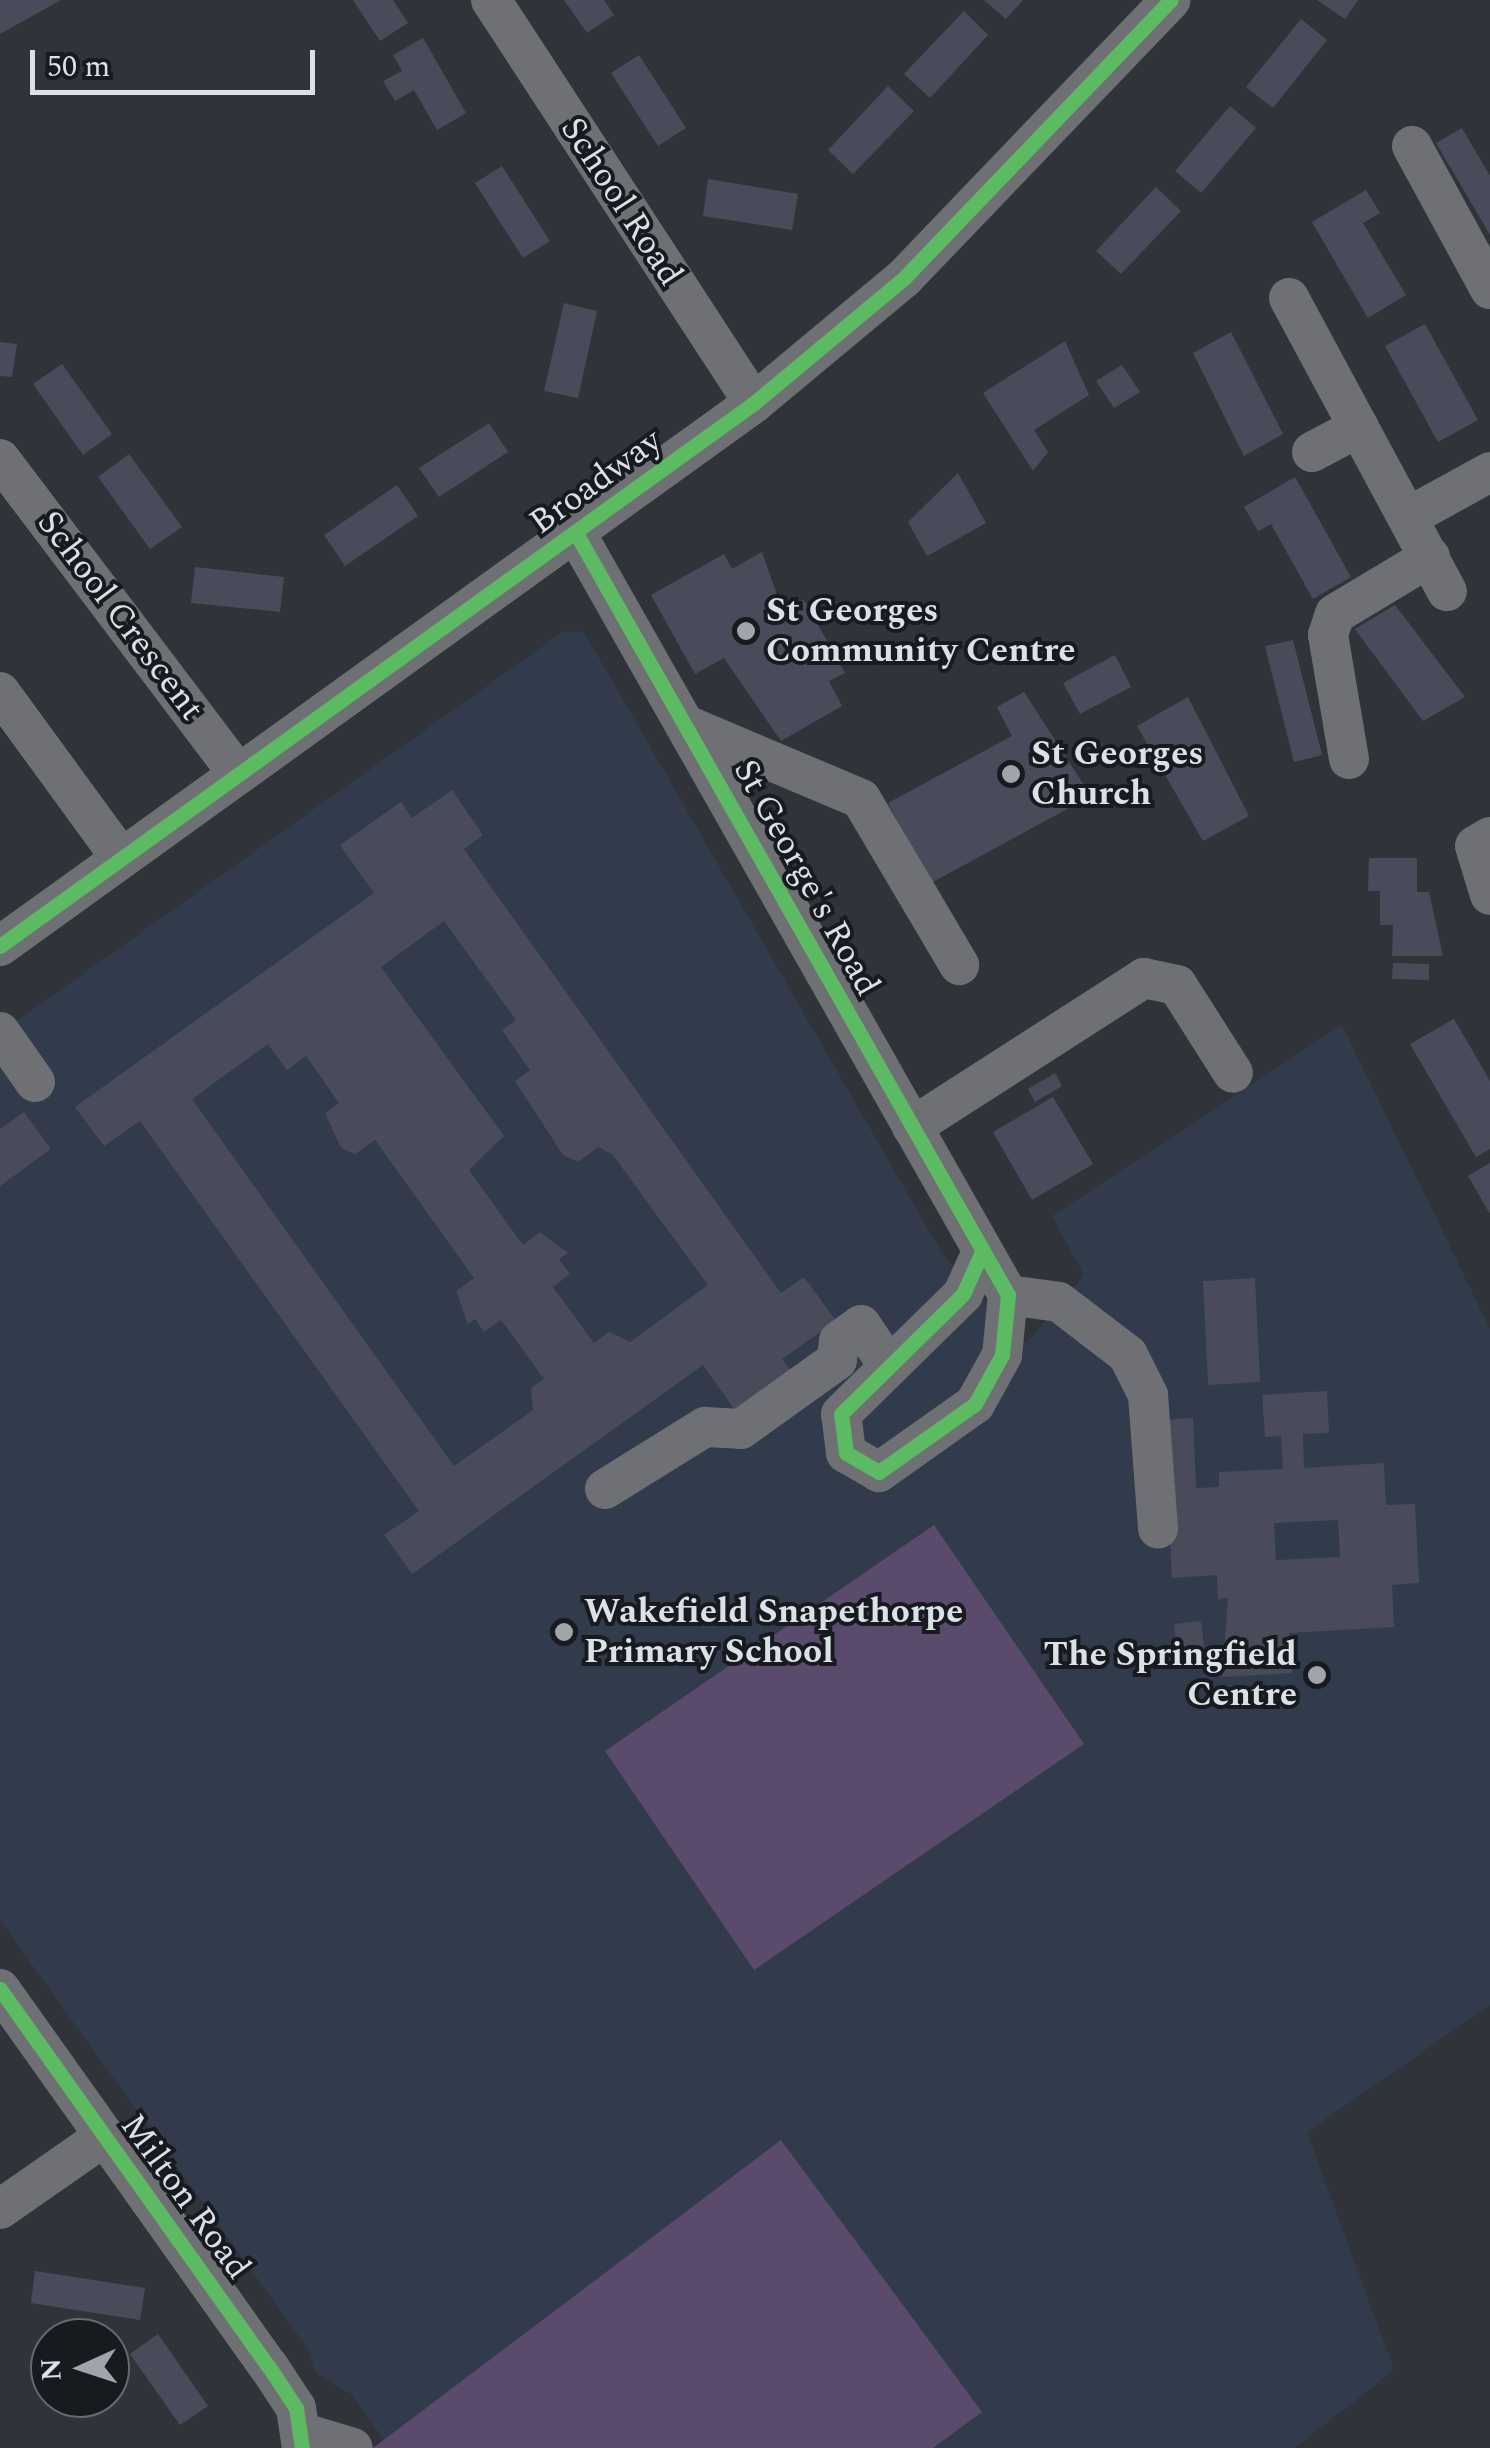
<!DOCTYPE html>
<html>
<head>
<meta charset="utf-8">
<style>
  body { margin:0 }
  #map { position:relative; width:1490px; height:2448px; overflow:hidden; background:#30343a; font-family:Spectral,serif }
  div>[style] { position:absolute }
  .built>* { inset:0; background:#313b4b }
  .green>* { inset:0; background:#5a4a6b }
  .building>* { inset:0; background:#4a4b5a }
  .minor>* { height:40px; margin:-20px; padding:0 20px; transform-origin:20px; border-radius:20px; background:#6e7073 }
  .cycleway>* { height:15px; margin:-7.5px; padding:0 7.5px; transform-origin:7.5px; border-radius:7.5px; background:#5cba63 }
  .dots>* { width:28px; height:28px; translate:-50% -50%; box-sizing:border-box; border:5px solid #171b20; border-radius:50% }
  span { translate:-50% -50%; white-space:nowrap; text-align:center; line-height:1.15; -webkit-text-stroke:8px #171b20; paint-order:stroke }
  .street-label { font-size:35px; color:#dce1e9 }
  .poi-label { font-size:35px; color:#dce1e9; font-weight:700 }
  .left { translate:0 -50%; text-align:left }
  .right { translate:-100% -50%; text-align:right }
  .north { position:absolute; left:30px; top:2318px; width:100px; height:100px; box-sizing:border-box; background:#171b20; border:2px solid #666a70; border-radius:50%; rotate:267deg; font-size:28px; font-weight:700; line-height:40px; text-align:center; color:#dce1e9 }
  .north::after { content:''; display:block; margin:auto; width:35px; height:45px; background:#a0a4ac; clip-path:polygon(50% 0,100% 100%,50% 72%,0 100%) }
  .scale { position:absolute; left:30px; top:50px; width:285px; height:45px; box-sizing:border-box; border:5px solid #dce1e9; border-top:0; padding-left:12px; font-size:30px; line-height:35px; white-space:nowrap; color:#dce1e9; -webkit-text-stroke:8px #171b20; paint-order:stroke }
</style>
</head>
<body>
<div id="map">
  <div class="built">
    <i style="clip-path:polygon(564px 631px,584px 632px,943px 1255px,1026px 1344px,1084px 1275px,1052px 1216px,1342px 1025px,1490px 1329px,1490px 2005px,1307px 2132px,1394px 2370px,1295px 2448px,390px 2448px,351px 2394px,315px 2372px,308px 2349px,0 1920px,0 1033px)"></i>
  </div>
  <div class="green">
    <i style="clip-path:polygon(934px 1525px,1084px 1744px,754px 1970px,605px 1751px)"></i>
    <i style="clip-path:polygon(781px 2140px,982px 2412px,933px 2448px,373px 2448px)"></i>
  </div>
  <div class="building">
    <i style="clip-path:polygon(0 0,61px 0,0 34px)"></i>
    <i style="clip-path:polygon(353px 0,393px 0,408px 23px,380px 41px)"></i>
    <i style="clip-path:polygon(564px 0,604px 0,614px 15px,587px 33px)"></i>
    <i style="clip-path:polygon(984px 0,1023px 0,1006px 19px)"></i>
    <i style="clip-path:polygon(1317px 0,1358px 0,1345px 19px)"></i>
    <i style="clip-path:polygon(964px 11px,988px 35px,930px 98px,904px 74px)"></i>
    <i style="clip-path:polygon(1301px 19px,1327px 40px,1273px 108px,1246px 87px)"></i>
    <i style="clip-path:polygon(423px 38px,466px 113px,437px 130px,414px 90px,395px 101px,383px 81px,402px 71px,393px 55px)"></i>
    <i style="clip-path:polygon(639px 55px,686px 128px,658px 146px,611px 73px)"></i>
    <i style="clip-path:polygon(888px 86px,914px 111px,853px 174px,828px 150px)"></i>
    <i style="clip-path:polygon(1230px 106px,1256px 128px,1201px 193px,1175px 171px)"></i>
    <i style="clip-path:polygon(1462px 128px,1490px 176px,1490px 235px,1436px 143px)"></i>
    <i style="clip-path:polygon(502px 166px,550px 241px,523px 258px,475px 183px)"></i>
    <i style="clip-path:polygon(708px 179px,798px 194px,792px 230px,703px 216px)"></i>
    <i style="clip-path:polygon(1156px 187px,1181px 211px,1121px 274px,1096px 251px)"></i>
    <i style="clip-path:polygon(1366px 190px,1380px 213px,1363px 223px,1406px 295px,1368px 318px,1312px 222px)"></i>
    <i style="clip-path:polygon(564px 303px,597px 311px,578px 398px,544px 391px)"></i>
    <i style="clip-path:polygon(1425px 324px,1478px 420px,1438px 442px,1385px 346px)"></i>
    <i style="clip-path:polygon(1231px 332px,1283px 434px,1244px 456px,1193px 353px)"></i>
    <i style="clip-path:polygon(1065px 341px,1089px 395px,1034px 430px,1048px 452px,1033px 471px,983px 393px)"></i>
    <i style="clip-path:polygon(0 342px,17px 344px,12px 377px,0 376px)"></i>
    <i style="clip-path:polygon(62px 364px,112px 434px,83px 455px,33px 384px)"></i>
    <i style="clip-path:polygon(1122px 365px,1140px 392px,1114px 408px,1096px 381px)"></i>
    <i style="clip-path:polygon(489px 423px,508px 452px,439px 497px,419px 468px)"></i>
    <i style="clip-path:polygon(129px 454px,182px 527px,150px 549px,98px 477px)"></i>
    <i style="clip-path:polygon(958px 473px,986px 523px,927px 556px,908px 522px)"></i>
    <i style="clip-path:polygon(1295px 477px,1351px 577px,1313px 599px,1271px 524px,1258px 531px,1244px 507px)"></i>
    <i style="clip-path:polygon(397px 485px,418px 516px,345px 566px,324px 535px)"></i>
    <i style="clip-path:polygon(762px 552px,780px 604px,804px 600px,845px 673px,829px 681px,842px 706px,781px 741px,724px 658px,695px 674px,651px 595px,724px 554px,732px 569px)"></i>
    <i style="clip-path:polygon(195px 567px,284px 577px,280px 612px,191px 603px)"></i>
    <i style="clip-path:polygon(1395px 605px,1465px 697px,1423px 721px,1355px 629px)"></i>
    <i style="clip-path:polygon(1293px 640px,1322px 755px,1294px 762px,1265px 646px)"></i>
    <i style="clip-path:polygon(1115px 655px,1131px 687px,1080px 714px,1063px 683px)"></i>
    <i style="clip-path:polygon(1024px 692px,1091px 796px,931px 883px,888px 803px,1012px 736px,997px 707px)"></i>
    <i style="clip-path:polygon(1188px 697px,1249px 816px,1203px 841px,1137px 726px)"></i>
    <i style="clip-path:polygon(evenodd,452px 790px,483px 835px,464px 849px,781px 1293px,804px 1277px,836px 1321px,782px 1359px,795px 1377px,739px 1416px,703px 1365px,412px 1574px,384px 1535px,419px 1511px,140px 1121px,104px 1146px,75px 1107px,374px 893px,340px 845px,401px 802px,412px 818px,452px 790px,444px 921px,516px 1020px,502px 1030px,530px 1070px,515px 1081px,563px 1155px,578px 1162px,598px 1147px,612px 1154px,708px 1285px,630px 1342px,609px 1332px,594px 1343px,553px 1287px,570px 1274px,559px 1259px,568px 1253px,540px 1232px,523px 1245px,469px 1170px,504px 1136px,381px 967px,444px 921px,452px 790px,268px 1044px,287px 1070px,306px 1056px,339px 1103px,325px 1113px,341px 1148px,355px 1154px,375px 1140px,474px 1278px,456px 1291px,468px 1324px,475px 1319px,484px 1332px,501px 1320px,544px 1379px,531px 1388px,533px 1410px,454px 1466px,192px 1099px,268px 1044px)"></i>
    <i style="clip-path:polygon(1369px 858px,1417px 858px,1417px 892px,1429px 892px,1443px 956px,1392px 956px,1393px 925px,1380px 925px,1380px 891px,1368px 891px)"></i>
    <i style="clip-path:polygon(1393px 963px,1429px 964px,1429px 980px,1392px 979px)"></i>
    <i style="clip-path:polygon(1454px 1019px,1490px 1081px,1490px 1149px,1476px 1157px,1410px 1044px)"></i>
    <i style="clip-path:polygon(1055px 1073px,1062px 1086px,1035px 1102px,1028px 1089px)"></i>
    <i style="clip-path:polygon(1053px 1097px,1093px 1164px,1032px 1200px,993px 1132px)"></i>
    <i style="clip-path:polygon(24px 1112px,51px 1149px,0 1186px,0 1129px)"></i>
    <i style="clip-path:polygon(1490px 1163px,1490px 1214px,1468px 1176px)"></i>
    <i style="clip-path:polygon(1255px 1278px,1260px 1382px,1208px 1385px,1203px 1281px)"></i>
    <i style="clip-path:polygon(evenodd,1327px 1391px,1329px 1433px,1303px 1434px,1304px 1468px,1384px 1463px,1386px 1505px,1415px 1504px,1419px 1583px,1392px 1585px,1394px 1627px,1289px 1633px,1292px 1673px,1222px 1677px,1228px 1598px,1218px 1599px,1217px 1575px,1172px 1578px,1164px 1420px,1193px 1418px,1196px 1488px,1219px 1487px,1219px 1472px,1283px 1469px,1281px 1436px,1265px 1437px,1262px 1395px,1327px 1391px,1338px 1520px,1340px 1557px,1276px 1560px,1274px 1523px,1338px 1520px)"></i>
    <i style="clip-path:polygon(1201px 1621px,1205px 1656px,1178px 1659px,1174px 1624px)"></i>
    <i style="clip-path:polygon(35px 2271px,145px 2288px,140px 2320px,31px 2303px)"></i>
    <i style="clip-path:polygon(158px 2334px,208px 2406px,180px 2425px,130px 2354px)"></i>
  </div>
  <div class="minor">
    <i style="left:491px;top:0;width:481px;rotate:56.9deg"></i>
    <i style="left:1412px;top:146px;width:163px;rotate:61.4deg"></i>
    <i style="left:1289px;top:298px;width:333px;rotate:61.7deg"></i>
    <i style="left:1312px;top:452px;width:53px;rotate:-28deg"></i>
    <i style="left:0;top:459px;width:395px;rotate:52.9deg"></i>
    <i style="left:1410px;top:516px;width:91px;rotate:-28.8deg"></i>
    <i style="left:577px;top:535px;width:874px;rotate:60.44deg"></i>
    <i style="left:1008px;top:1295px;width:60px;rotate:95.7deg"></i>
    <i style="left:1002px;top:1355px;width:56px;rotate:118.9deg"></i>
    <i style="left:975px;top:1404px;width:118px;rotate:144.7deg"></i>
    <i style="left:879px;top:1472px;width:38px;rotate:-150deg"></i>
    <i style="left:846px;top:1453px;width:39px;rotate:-97deg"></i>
    <i style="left:841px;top:1414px;width:171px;rotate:-44.5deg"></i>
    <i style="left:963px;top:1294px;width:46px;rotate:-65.7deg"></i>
    <i style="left:0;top:692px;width:205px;rotate:53.9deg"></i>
    <i style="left:686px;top:725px;width:190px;rotate:22.9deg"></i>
    <i style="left:861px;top:799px;width:193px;rotate:59.4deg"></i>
    <i style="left:1349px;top:759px;width:126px;rotate:-99.6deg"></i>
    <i style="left:1328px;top:635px;width:22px;rotate:-72deg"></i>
    <i style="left:1335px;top:614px;width:111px;rotate:-31deg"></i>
    <i style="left:1490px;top:837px;width:17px;rotate:149deg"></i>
    <i style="left:1475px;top:846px;width:51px;rotate:73deg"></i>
    <i style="left:0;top:946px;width:929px;rotate:-35.76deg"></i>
    <i style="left:754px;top:403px;width:195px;rotate:-39.8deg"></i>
    <i style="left:904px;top:278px;width:385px;rotate:-46.2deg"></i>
    <i style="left:0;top:1032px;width:61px;rotate:55deg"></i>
    <i style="left:912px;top:1127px;width:276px;rotate:-32.7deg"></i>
    <i style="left:1144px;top:978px;width:34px;rotate:12deg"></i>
    <i style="left:1177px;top:985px;width:104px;rotate:57.5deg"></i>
    <i style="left:1008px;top:1295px;width:51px;rotate:7.8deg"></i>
    <i style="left:1059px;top:1302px;width:87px;rotate:37.5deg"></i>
    <i style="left:1128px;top:1355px;width:45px;rotate:63.4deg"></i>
    <i style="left:1148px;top:1395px;width:134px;rotate:85.7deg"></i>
    <i style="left:605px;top:1489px;width:118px;rotate:-31.8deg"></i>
    <i style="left:705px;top:1427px;width:36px;rotate:3deg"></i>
    <i style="left:741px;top:1429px;width:118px;rotate:-35.7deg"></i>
    <i style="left:837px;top:1360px;width:19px;rotate:-84deg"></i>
    <i style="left:839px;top:1341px;width:27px;rotate:-36deg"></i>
    <i style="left:861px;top:1325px;width:48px;rotate:56deg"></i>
    <i style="left:0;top:1989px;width:464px;rotate:54.6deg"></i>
    <i style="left:269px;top:2367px;width:49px;rotate:56.6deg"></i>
    <i style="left:296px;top:2408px;width:40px;rotate:81.5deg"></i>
    <i style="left:0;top:2209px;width:128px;rotate:-34.8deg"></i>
    <i style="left:300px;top:2432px;width:55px;rotate:16.8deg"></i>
  </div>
  <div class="cycleway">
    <i style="left:577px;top:535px;width:874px;rotate:60.44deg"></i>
    <i style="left:1008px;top:1295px;width:60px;rotate:95.7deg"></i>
    <i style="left:1002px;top:1355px;width:56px;rotate:118.9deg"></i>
    <i style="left:975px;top:1404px;width:118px;rotate:144.7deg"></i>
    <i style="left:879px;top:1472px;width:38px;rotate:-150deg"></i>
    <i style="left:846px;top:1453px;width:39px;rotate:-97deg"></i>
    <i style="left:841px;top:1414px;width:171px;rotate:-44.5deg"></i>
    <i style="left:963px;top:1294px;width:46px;rotate:-65.7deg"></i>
    <i style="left:0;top:946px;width:929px;rotate:-35.76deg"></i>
    <i style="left:754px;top:403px;width:195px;rotate:-39.8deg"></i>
    <i style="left:904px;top:278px;width:385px;rotate:-46.2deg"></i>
    <i style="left:0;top:1989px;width:464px;rotate:54.6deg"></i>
    <i style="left:269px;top:2367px;width:49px;rotate:56.6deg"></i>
    <i style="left:296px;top:2408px;width:40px;rotate:81.5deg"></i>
  </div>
  <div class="dots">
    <i style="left:746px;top:631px;background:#a0a4ac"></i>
    <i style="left:1011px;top:774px;background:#a0a4ac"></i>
    <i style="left:564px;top:1632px;background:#a0a4ac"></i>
    <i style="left:1317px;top:1675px;background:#a0a4ac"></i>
  </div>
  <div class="street-label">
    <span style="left:621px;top:202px;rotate:57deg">School Road</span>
    <span style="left:596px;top:482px;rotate:-36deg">Broadway</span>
    <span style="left:120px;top:616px;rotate:53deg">School Crescent</span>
    <span style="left:806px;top:878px;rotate:61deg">St George's Road</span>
    <span style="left:185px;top:2197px;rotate:54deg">Milton Road</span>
  </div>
  <div class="poi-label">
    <span class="left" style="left:766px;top:631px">St Georges<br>Community Centre</span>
    <span class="left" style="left:1031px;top:774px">St Georges<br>Church</span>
    <span class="left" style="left:584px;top:1632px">Wakefield Snapethorpe<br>Primary School</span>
    <span class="right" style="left:1297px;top:1675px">The Springfield<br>Centre</span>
  </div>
  <div class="north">N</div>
  <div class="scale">50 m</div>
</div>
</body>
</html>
